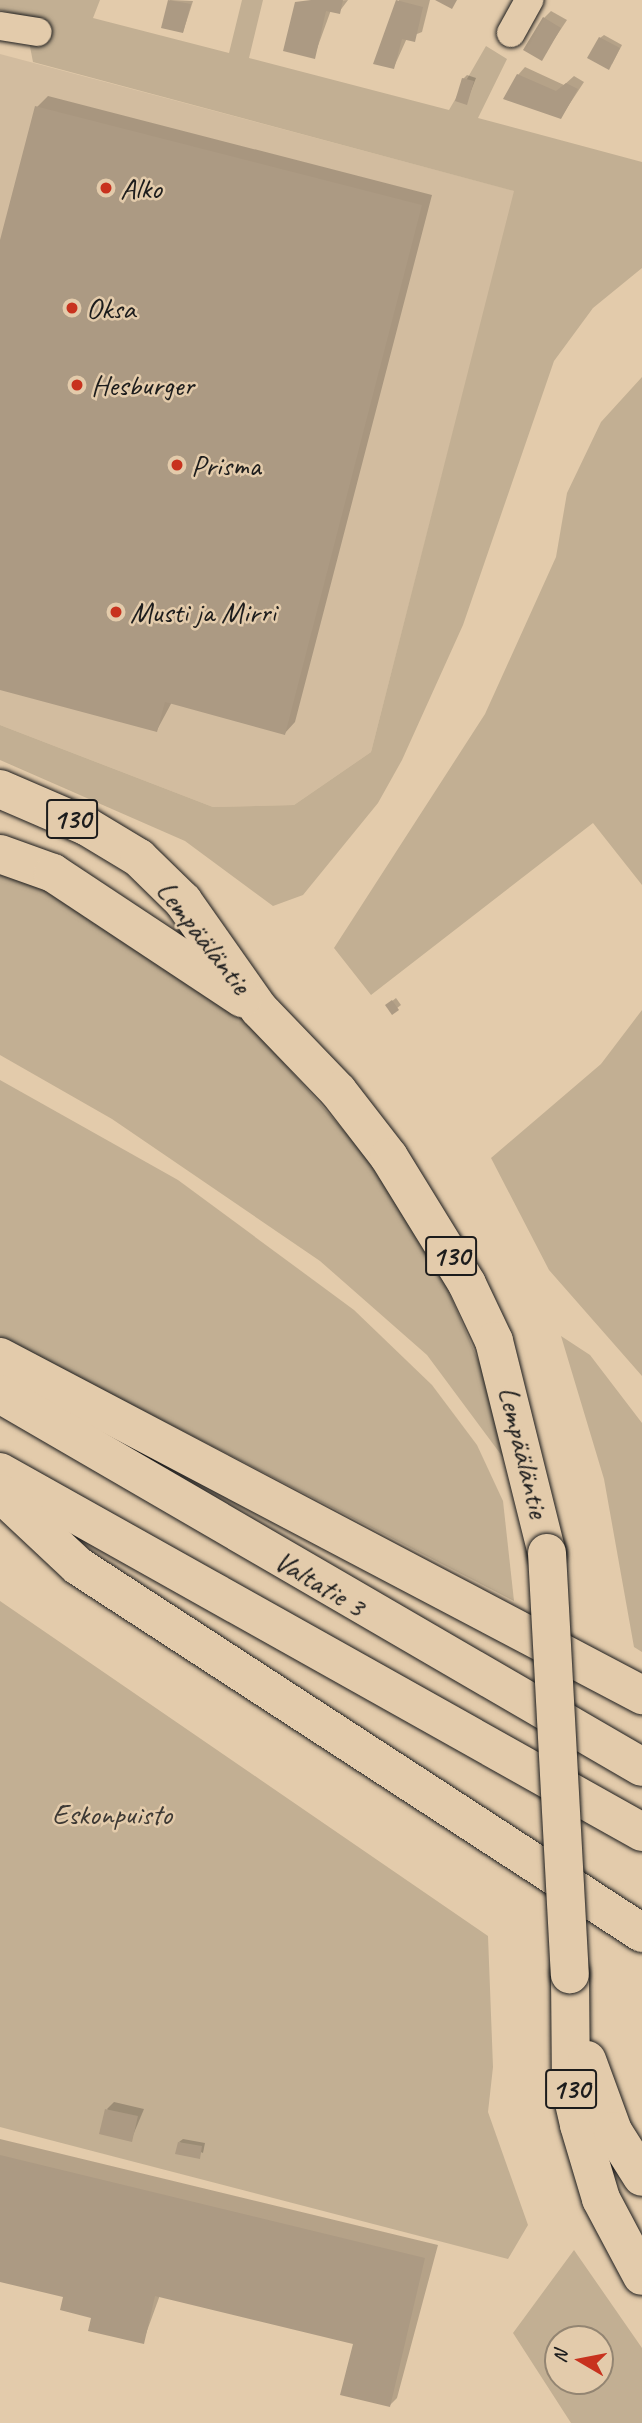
<!DOCTYPE html>
<html>
<head>
<meta charset="utf-8">
<style>
  body { margin:0 }
  #map { position:relative; width:642px; height:2423px; overflow:hidden; background:#e3cbab; font-family:Caveat,sans-serif }
  div>[style] { position:absolute }
  .built>* { inset:0; background:#d2bc9f }
  .green>* { inset:0; background:#c2af93 }
  .shadow>* { inset:0; background:#0003 }
  .building>* { inset:0; background:#ac9a83 }
  .roads { filter:drop-shadow(0 0 2px #1c1c1c) drop-shadow(0 0 2px #1c1c1c) }
  .minor>* { height:28px; margin:-14px; padding:0 14px; transform-origin:14px; border-radius:14px; background:#e3cbab }
  .primary>* { height:38px; margin:-19px; padding:0 19px; transform-origin:19px; border-radius:19px; background:#e3cbab }
  .motorway>* { height:38px; margin:-19px; padding:0 19px; transform-origin:19px; border-radius:19px; background:#e3cbab }
  .bridges { filter:drop-shadow(0 0 2px #1c1c1c) drop-shadow(0 0 2px #1c1c1c) }
  .primary-bridge>* { height:38px; margin:-19px; padding:0 19px; transform-origin:19px; border-radius:19px; background:#e3cbab }
  .dots>* { width:19px; height:19px; translate:-50% -50%; box-sizing:border-box; border:4px solid #e3cbab; border-radius:50% }
  span { translate:-50% -50%; white-space:nowrap; text-align:center; line-height:1.15; -webkit-text-stroke:5px #e3cbab; paint-order:stroke }
  .shield-label span { padding:2px 5px; background:#e3cbab; border:2px solid; border-radius:5px; -webkit-text-stroke-width:0 }
  .shield-label { font-size:28px; color:#1c1c1c; font-weight:700 }
  .poi-label { font-size:30px; color:#1c1c1c }
  .left { translate:0 -50%; text-align:left }
  .street-label { font-size:30px; color:#1c1c1c }
  .park-label { font-size:30px; color:#3d3934 }
  .north { position:absolute; left:544px; top:2325px; width:70px; height:70px; box-sizing:border-box; background:#e3cbab; border:2px solid #938572; border-radius:50%; rotate:280deg; font-size:19px; font-weight:700; line-height:28px; text-align:center; color:#1c1c1c }
  .north::after { content:''; display:block; margin:auto; width:24px; height:32px; background:#c8321e; clip-path:polygon(50% 0,100% 100%,50% 72%,0 100%) }
</style>
</head>
<body>
<div id="map">
  <div class="built">
    <i style="clip-path:polygon(0 54px,515px 191px,371px 752px,294px 805px,213px 807px,0 725px)"></i>
  </div>
  <div class="green">
    <i style="clip-path:polygon(0 0,100px 0,93px 18px,229px 53px,242px 0,263px 0,249px 58px,449px 110px,486px 46px,507px 59px,478px 118px,642px 162px,642px 268px,593px 308px,554px 361px,463px 625px,402px 760px,378px 803px,303px 895px,273px 906px,185px 841px,0 760px,0 725px,213px 807px,294px 805px,371px 752px,514px 191px,33px 62px,24px 16px,0 10px)"></i>
    <i style="clip-path:polygon(642px 377px,642px 885px,593px 823px,371px 995px,334px 948px,485px 714px,556px 557px,567px 493px,601px 422px)"></i>
    <i style="clip-path:polygon(0 866px,149px 947px,252px 1027px,361px 1150px,438px 1267px,484px 1374px,511px 1468px,427px 1355px,320px 1261px,112px 1119px,0 1055px)"></i>
    <i style="clip-path:polygon(642px 1010px,642px 1376px,549px 1270px,491px 1158px,601px 1064px)"></i>
    <i style="clip-path:polygon(0 1080px,178px 1180px,354px 1310px,432px 1385px,477px 1445px,503px 1501px,514px 1601px,0 1337px)"></i>
    <i style="clip-path:polygon(561px 1336px,590px 1355px,642px 1423px,642px 1652px,634px 1647px,604px 1479px)"></i>
    <i style="clip-path:polygon(0 1601px,488px 1936px,493px 2067px,488px 2112px,528px 2225px,508px 2259px,0 2127px)"></i>
    <i style="clip-path:polygon(evenodd,574px 2250px,642px 2348px,642px 2423px,571px 2423px,513px 2333px,574px 2250px,600px 2339px,600px 2381px,558px 2381px,558px 2339px,600px 2339px)"></i>
  </div>
  <div class="shadow">
    <i style="clip-path:polygon(170px 0,193px 1px,183px 32px,163px 27px)"></i>
    <i style="clip-path:polygon(348px 0,339px 12px,331px 10px,314px 57px,297px 3px)"></i>
    <i style="clip-path:polygon(399px 0,430px 0,422px 32px,407px 38px,394px 67px)"></i>
    <i style="clip-path:polygon(551px 11px,567px 20px,541px 59px,544px 18px)"></i>
    <i style="clip-path:polygon(604px 35px,622px 45px,612px 64px,600px 38px)"></i>
    <i style="clip-path:polygon(525px 67px,564px 85px,574px 76px,584px 82px,561px 117px,518px 75px)"></i>
    <i style="clip-path:polygon(467px 75px,476px 78px,466px 103px,463px 79px)"></i>
    <i style="clip-path:polygon(48px 96px,432px 195px,295px 722px,285px 733px,172px 702px,157px 730px,0 689px,0 247px,37px 107px)"></i>
    <i style="clip-path:polygon(396px 998px,401px 1005px,392px 1012px,391px 1002px)"></i>
    <i style="clip-path:polygon(114px 2102px,144px 2109px,131px 2140px,107px 2109px)"></i>
    <i style="clip-path:polygon(0 2139px,438px 2245px,397px 2398px,390px 2405px,355px 2342px,160px 2295px,143px 2342px,65px 2296px,0 2280px)"></i>
    <i style="clip-path:polygon(183px 2139px,205px 2143px,203px 2153px,179px 2142px)"></i>
  </div>
  <div class="building">
    <i style="clip-path:polygon(168px 0,191px 4px,183px 33px,161px 28px)"></i>
    <i style="clip-path:polygon(311px 0,343px 0,340px 14px,326px 11px,315px 59px,283px 51px,295px 2px)"></i>
    <i style="clip-path:polygon(396px 0,423px 7px,415px 42px,402px 39px,394px 69px,373px 64px)"></i>
    <i style="clip-path:polygon(435px 0,457px 0,452px 9px)"></i>
    <i style="clip-path:polygon(543px 17px,561px 28px,542px 61px,523px 50px)"></i>
    <i style="clip-path:polygon(599px 37px,620px 48px,609px 70px,587px 58px)"></i>
    <i style="clip-path:polygon(517px 74px,556px 91px,566px 83px,578px 89px,561px 119px,503px 99px)"></i>
    <i style="clip-path:polygon(462px 78px,474px 81px,467px 105px,455px 101px)"></i>
    <i style="clip-path:polygon(35px 106px,422px 205px,285px 735px,165px 702px,157px 732px,0 690px,0 240px)"></i>
    <i style="clip-path:polygon(392px 1000px,399px 1010px,392px 1015px,385px 1005px)"></i>
    <i style="clip-path:polygon(105px 2109px,138px 2116px,132px 2142px,99px 2134px)"></i>
    <i style="clip-path:polygon(178px 2142px,202px 2146px,200px 2159px,175px 2154px)"></i>
    <i style="clip-path:polygon(0 2155px,425px 2258px,390px 2407px,340px 2395px,353px 2344px,155px 2296px,144px 2344px,88px 2331px,91px 2318px,60px 2310px,63px 2297px,0 2282px)"></i>
  </div>
  <div class="roads">
    <div class="minor">
      <i style="left:0;top:26px;width:38px;rotate:9deg"></i>
      <i style="left:511px;top:33px;width:38px;rotate:-61deg"></i>
    </div>
    <div class="primary">
      <i style="left:0;top:789px;width:94px;rotate:23.3deg"></i>
      <i style="left:86px;top:826px;width:62px;rotate:31.1deg"></i>
      <i style="left:139px;top:858px;width:62px;rotate:44.3deg"></i>
      <i style="left:183px;top:901px;width:132px;rotate:54.9deg"></i>
      <i style="left:259px;top:1009px;width:114px;rotate:46.1deg"></i>
      <i style="left:338px;top:1091px;width:83px;rotate:52.3deg"></i>
      <i style="left:389px;top:1157px;width:149px;rotate:58.4deg"></i>
      <i style="left:467px;top:1284px;width:63px;rotate:64.7deg"></i>
      <i style="left:494px;top:1341px;width:219px;rotate:76deg"></i>
      <i style="left:0;top:854px;width:56px;rotate:19.7deg"></i>
      <i style="left:53px;top:873px;width:227px;rotate:33.5deg"></i>
      <i style="left:570px;top:1974px;width:116px;rotate:89.5deg"></i>
      <i style="left:571px;top:2090px;width:36px;rotate:77deg"></i>
      <i style="left:579px;top:2125px;width:77px;rotate:73.4deg"></i>
      <i style="left:601px;top:2199px;width:87px;rotate:62deg"></i>
      <i style="left:587px;top:2060px;width:76px;rotate:69.9deg"></i>
      <i style="left:613px;top:2131px;width:54px;rotate:57.8deg"></i>
    </div>
    <div class="motorway">
      <i style="left:0;top:1357px;width:726px;rotate:27.77deg"></i>
      <i style="left:0;top:1394px;width:742px;rotate:30.16deg"></i>
      <i style="left:0;top:1472px;width:736px;rotate:29.28deg"></i>
      <i style="left:0;top:1493px;width:107px;rotate:43.1deg"></i>
      <i style="left:78px;top:1566px;width:673px;rotate:33.05deg"></i>
    </div>
  </div>
  <div class="bridges">
    <div class="primary-bridge">
      <i style="left:547px;top:1553px;width:422px;rotate:86.9deg"></i>
    </div>
  </div>
  <div class="dots">
    <i style="left:106px;top:188px;background:#c8321e"></i>
    <i style="left:72px;top:308px;background:#c8321e"></i>
    <i style="left:77px;top:385px;background:#c8321e"></i>
    <i style="left:177px;top:465px;background:#c8321e"></i>
    <i style="left:116px;top:612px;background:#c8321e"></i>
  </div>
  <div class="shield-label">
    <span style="left:72px;top:819px">130</span>
    <span style="left:451px;top:1256px">130</span>
    <span style="left:571px;top:2089px">130</span>
  </div>
  <div class="poi-label">
    <span class="left" style="left:120px;top:188px">Alko</span>
    <span class="left" style="left:86px;top:308px">Oksa</span>
    <span class="left" style="left:91px;top:385px">Hesburger</span>
    <span class="left" style="left:191px;top:465px">Prisma</span>
    <span class="left" style="left:130px;top:612px">Musti ja Mirri</span>
  </div>
  <div class="street-label">
    <span style="left:204px;top:937px;rotate:52deg">Lempääläntie</span>
    <span style="left:524px;top:1452px;rotate:76deg">Lempääläntie</span>
    <span style="left:320px;top:1583px;rotate:31deg">Valtatie 3</span>
  </div>
  <div class="park-label">
    <span style="left:112px;top:1814px">Eskonpuisto</span>
  </div>
  <div class="north">N</div>
</div>
</body>
</html>
